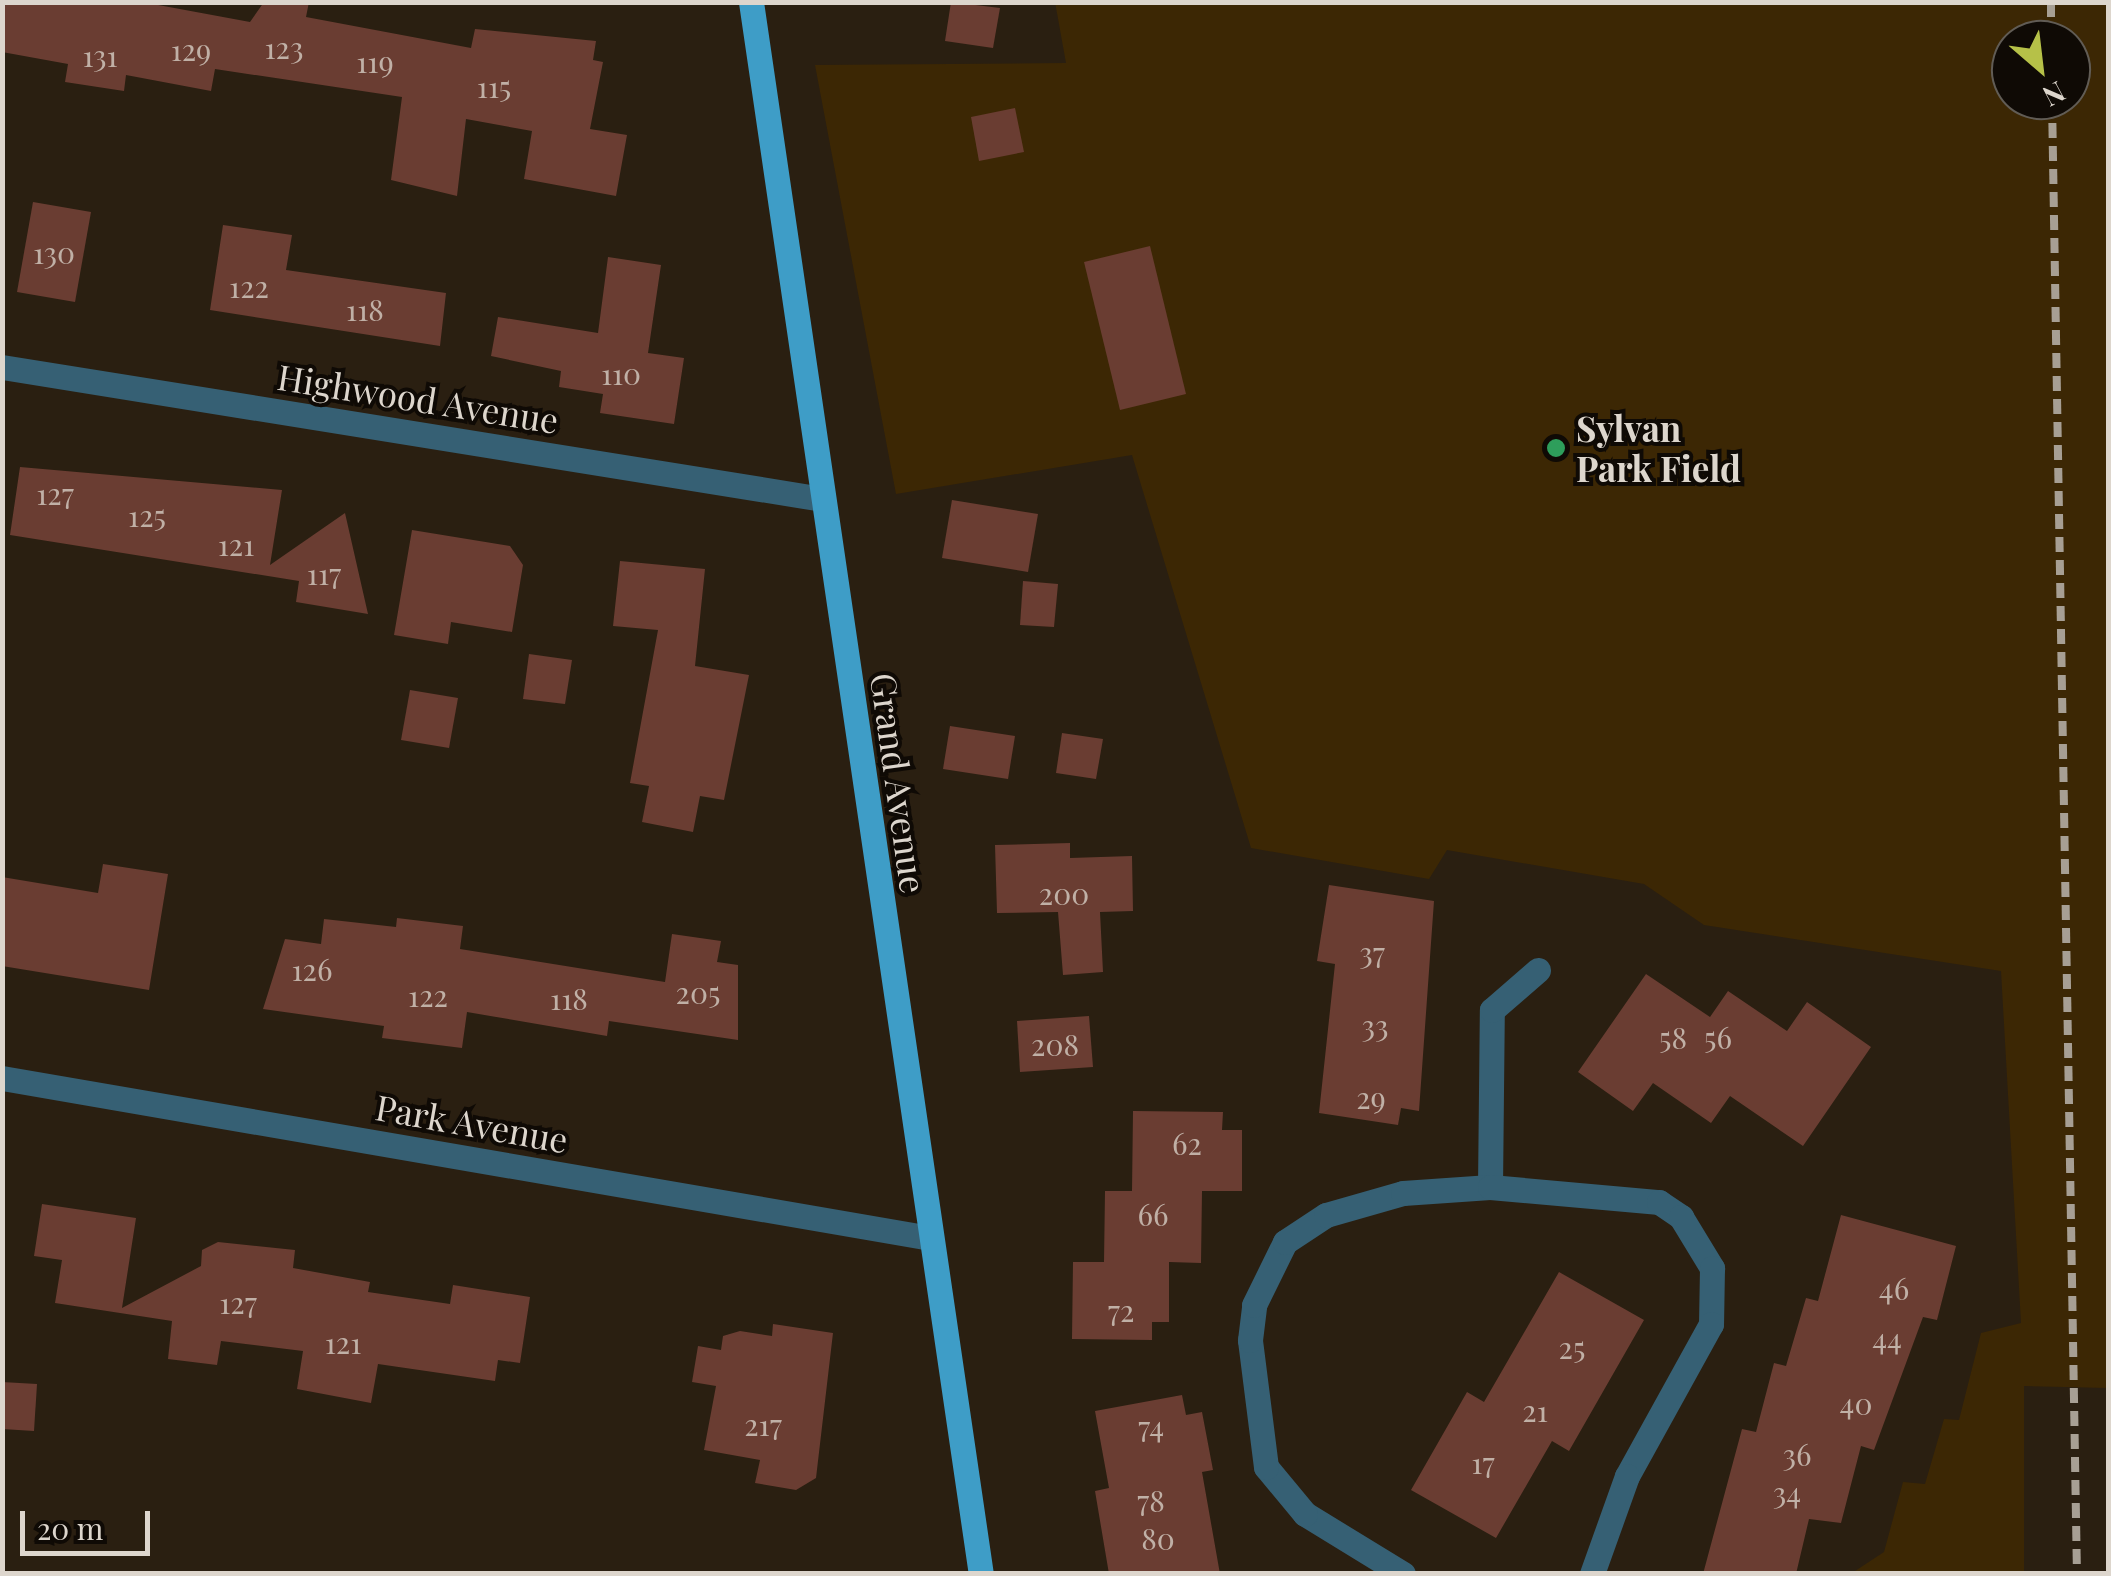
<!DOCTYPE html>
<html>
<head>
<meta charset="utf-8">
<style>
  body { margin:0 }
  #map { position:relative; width:2111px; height:1576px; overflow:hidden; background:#2a1f11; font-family:"Playfair Display",serif }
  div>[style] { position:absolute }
  .green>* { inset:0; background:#3c2704 }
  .building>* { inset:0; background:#6a3d32 }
  .street>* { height:25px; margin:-12.5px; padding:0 12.5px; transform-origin:12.5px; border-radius:12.5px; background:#366074 }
  .primary>* { height:25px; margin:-12.5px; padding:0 12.5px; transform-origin:12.5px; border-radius:12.5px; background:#3e9dc7 }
  .rail>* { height:8px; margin-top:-4px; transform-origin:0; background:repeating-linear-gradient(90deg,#a79f94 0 15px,transparent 0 23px) }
  .dots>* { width:28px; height:28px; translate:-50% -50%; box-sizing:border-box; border:5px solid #0f0a05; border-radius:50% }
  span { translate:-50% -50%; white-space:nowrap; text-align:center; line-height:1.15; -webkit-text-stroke:8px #0f0a05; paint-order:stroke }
  .number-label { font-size:30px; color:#c0b0a6 }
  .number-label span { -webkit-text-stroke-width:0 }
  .street-label { font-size:35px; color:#ddd6cd }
  .poi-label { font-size:35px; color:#ddd6cd; font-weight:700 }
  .left { translate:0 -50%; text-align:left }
  .frame { position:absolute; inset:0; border:5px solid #ddd6cd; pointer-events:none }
  .north { position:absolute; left:1991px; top:20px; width:100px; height:100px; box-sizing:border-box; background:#0f0a05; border:2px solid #615c55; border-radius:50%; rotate:152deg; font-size:28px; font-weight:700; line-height:40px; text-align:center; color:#ddd6cd }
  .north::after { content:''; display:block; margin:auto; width:35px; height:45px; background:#b6c148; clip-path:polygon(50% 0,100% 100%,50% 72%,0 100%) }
  .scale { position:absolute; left:20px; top:1511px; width:130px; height:45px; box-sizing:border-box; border:5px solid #ddd6cd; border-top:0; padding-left:12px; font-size:30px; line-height:35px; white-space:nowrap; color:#ddd6cd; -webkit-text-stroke:8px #0f0a05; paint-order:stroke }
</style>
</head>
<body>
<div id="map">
  <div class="green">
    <i style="clip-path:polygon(evenodd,1055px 2px,2108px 3px,2108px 1388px,2024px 1386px,2024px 1573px,1852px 1573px,1884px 1552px,1903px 1482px,1925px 1484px,1944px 1419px,1959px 1420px,1981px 1333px,2021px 1323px,2001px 971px,1704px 925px,1644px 884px,1447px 850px,1429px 879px,1251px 848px,1132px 455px,896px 494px,815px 65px,1066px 63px,1055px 2px,2011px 40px,2071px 40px,2071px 100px,2011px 100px,2011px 40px)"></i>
  </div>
  <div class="building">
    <i style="clip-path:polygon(2px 2px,142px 2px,250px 22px,264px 2px,309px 2px,306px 17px,471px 48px,475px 29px,596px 41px,593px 60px,603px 62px,590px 129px,627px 135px,616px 196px,524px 179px,532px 131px,466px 119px,457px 196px,391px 180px,402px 97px,215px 69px,211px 91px,126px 75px,124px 91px,65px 82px,68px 64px,2px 52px)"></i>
    <i style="clip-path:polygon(951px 2px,1000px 8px,993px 48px,945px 41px)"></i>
    <i style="clip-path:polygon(1015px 108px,1024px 152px,979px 161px,971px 117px)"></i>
    <i style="clip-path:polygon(33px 202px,91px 212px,75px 302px,17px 292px)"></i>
    <i style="clip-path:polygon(223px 225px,292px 235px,286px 270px,446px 293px,440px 346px,210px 310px)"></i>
    <i style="clip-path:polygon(1150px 246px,1186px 394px,1120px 410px,1084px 262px)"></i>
    <i style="clip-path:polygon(608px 257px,661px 265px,648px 353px,684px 358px,674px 424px,600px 413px,603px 394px,559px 387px,561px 371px,491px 356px,498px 317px,598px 333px)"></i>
    <i style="clip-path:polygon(20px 467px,282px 490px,270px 565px,345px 513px,368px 614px,296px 602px,299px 581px,10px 535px)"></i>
    <i style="clip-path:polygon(952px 500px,1038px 514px,1028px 572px,942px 558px)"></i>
    <i style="clip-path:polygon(412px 530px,510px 546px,523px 565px,512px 632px,451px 622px,448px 644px,394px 635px)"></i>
    <i style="clip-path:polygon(620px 561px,705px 569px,695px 666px,749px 675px,724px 800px,700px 796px,693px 832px,642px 822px,649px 786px,630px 783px,658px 630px,613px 626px)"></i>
    <i style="clip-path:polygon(1023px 581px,1058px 584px,1054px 627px,1020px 625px)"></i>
    <i style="clip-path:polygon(529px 654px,572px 660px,565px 704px,523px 699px)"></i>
    <i style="clip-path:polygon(410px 690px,458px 698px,449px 748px,401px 740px)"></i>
    <i style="clip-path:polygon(950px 726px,1015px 736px,1008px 779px,943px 769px)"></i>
    <i style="clip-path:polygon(1062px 733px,1103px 739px,1096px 779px,1056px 773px)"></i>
    <i style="clip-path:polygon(1070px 843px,1070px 858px,1132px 856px,1133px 911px,1100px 912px,1103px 972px,1063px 975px,1058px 912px,997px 913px,995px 845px)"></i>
    <i style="clip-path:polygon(103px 864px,168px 874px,149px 990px,2px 966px,2px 877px,98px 893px)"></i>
    <i style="clip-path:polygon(1329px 885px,1434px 901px,1419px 1111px,1401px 1108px,1398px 1125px,1319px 1113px,1335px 964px,1317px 961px)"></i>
    <i style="clip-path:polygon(397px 918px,463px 926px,460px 949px,665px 982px,672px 934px,721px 941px,717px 962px,738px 965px,738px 1040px,609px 1021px,607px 1036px,467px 1012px,462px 1048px,382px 1038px,384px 1026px,263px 1009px,285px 939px,321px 944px,324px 919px,396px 927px)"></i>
    <i style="clip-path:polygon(1646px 974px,1710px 1017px,1728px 991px,1787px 1031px,1807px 1002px,1871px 1047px,1803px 1146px,1730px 1096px,1711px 1123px,1653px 1083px,1633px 1111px,1578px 1072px)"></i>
    <i style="clip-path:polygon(1089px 1016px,1093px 1067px,1020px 1072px,1017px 1021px)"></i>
    <i style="clip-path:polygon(1133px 1111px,1223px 1112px,1222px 1130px,1242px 1130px,1242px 1191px,1202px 1191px,1201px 1263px,1169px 1262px,1169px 1322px,1152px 1322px,1152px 1340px,1072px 1339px,1073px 1262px,1104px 1262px,1105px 1191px,1132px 1191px)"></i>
    <i style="clip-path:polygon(42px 1204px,136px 1218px,122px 1308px,201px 1266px,202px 1250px,218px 1242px,295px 1250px,293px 1268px,370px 1282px,368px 1292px,450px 1304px,453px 1285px,530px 1297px,520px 1363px,498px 1360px,495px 1381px,378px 1364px,371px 1403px,297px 1389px,303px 1351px,221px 1341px,217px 1365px,168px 1359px,172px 1321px,55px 1303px,62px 1260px,34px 1256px)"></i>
    <i style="clip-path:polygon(1841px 1215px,1956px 1246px,1937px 1320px,1923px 1317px,1874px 1450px,1861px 1446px,1841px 1523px,1809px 1519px,1796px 1574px,1703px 1574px,1742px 1429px,1756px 1432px,1774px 1363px,1786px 1366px,1806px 1298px,1818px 1301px)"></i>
    <i style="clip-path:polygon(1559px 1272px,1644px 1320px,1569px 1451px,1552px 1441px,1496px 1538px,1411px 1490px,1467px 1392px,1484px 1402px)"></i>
    <i style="clip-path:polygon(773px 1324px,833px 1333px,816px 1478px,796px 1490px,755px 1483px,760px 1460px,704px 1450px,716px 1386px,692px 1382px,698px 1346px,721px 1350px,723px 1336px,740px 1331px,772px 1336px)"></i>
    <i style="clip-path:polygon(2px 1382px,37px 1384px,34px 1431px,2px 1429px)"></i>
    <i style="clip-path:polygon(1182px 1395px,1186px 1415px,1202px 1412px,1213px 1470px,1202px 1472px,1220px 1574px,1109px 1574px,1095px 1491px,1109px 1488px,1095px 1411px)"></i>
  </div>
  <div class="street">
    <i style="left:2px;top:367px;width:831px;rotate:9.14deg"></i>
    <i style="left:2px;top:1078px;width:942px;rotate:9.78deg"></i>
    <i style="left:1490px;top:1187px;width:177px;rotate:-89.4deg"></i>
    <i style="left:1492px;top:1010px;width:61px;rotate:-41deg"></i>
    <i style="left:1403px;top:1574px;width:115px;rotate:-148.5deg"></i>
    <i style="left:1305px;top:1514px;width:61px;rotate:-129.7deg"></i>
    <i style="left:1266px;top:1467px;width:128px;rotate:-97.2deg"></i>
    <i style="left:1250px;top:1340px;width:35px;rotate:-83deg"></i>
    <i style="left:1254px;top:1305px;width:70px;rotate:-63.8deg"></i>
    <i style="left:1285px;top:1242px;width:49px;rotate:-33.4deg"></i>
    <i style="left:1326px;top:1215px;width:80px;rotate:-15.9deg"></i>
    <i style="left:1403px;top:1193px;width:87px;rotate:-3.9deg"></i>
    <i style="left:1490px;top:1187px;width:170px;rotate:5.1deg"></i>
    <i style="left:1659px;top:1202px;width:27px;rotate:34deg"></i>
    <i style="left:1681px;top:1217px;width:60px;rotate:58.7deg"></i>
    <i style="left:1712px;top:1268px;width:56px;rotate:91deg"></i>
    <i style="left:1711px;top:1324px;width:174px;rotate:118.9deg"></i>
    <i style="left:1627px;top:1476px;width:104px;rotate:109.7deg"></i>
  </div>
  <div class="primary">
    <i style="left:751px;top:2px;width:1589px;rotate:81.68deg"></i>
  </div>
  <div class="rail">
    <i style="left:2051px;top:2px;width:38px;rotate:90deg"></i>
    <i style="left:2052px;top:100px;width:1474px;rotate:89.03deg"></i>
  </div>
  <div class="dots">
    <i style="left:1556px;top:448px;background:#2e9e5b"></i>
  </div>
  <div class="number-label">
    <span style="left:284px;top:47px">123</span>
    <span style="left:191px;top:49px">129</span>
    <span style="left:100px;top:55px">131</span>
    <span style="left:375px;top:61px">119</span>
    <span style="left:494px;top:86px">115</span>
    <span style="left:54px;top:252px">130</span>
    <span style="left:249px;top:286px">122</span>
    <span style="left:365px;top:309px">118</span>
    <span style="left:621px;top:373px">110</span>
    <span style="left:55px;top:493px">127</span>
    <span style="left:147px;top:515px">125</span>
    <span style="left:236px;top:544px">121</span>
    <span style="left:324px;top:573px">117</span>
    <span style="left:1064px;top:893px">200</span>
    <span style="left:1372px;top:952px">37</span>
    <span style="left:312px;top:969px">126</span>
    <span style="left:698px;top:992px">205</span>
    <span style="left:428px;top:995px">122</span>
    <span style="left:569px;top:998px">118</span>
    <span style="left:1375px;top:1025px">33</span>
    <span style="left:1673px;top:1037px">58</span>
    <span style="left:1718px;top:1037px">56</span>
    <span style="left:1055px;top:1044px">208</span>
    <span style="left:1371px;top:1097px">29</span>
    <span style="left:1187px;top:1143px">62</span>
    <span style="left:1153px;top:1214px">66</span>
    <span style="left:1894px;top:1288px">46</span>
    <span style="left:238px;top:1302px">127</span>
    <span style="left:1121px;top:1310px">72</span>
    <span style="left:1887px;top:1338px">44</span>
    <span style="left:343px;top:1342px">121</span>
    <span style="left:1572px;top:1347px">25</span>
    <span style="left:1856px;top:1403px">40</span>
    <span style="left:1535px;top:1410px">21</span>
    <span style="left:763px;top:1424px">217</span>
    <span style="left:1151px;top:1426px">74</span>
    <span style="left:1797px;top:1454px">36</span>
    <span style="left:1483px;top:1462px">17</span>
    <span style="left:1787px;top:1492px">34</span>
    <span style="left:1151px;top:1500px">78</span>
    <span style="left:1158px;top:1538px">80</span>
  </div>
  <div class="street-label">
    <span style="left:418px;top:398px;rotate:9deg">Highwood Avenue</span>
    <span style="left:899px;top:783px;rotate:82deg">Grand Avenue</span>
    <span style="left:472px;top:1123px;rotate:10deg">Park Avenue</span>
  </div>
  <div class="poi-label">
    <span class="left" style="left:1576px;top:448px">Sylvan<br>Park Field</span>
  </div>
  <div class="frame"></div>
  <div class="north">N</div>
  <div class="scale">20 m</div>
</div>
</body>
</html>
